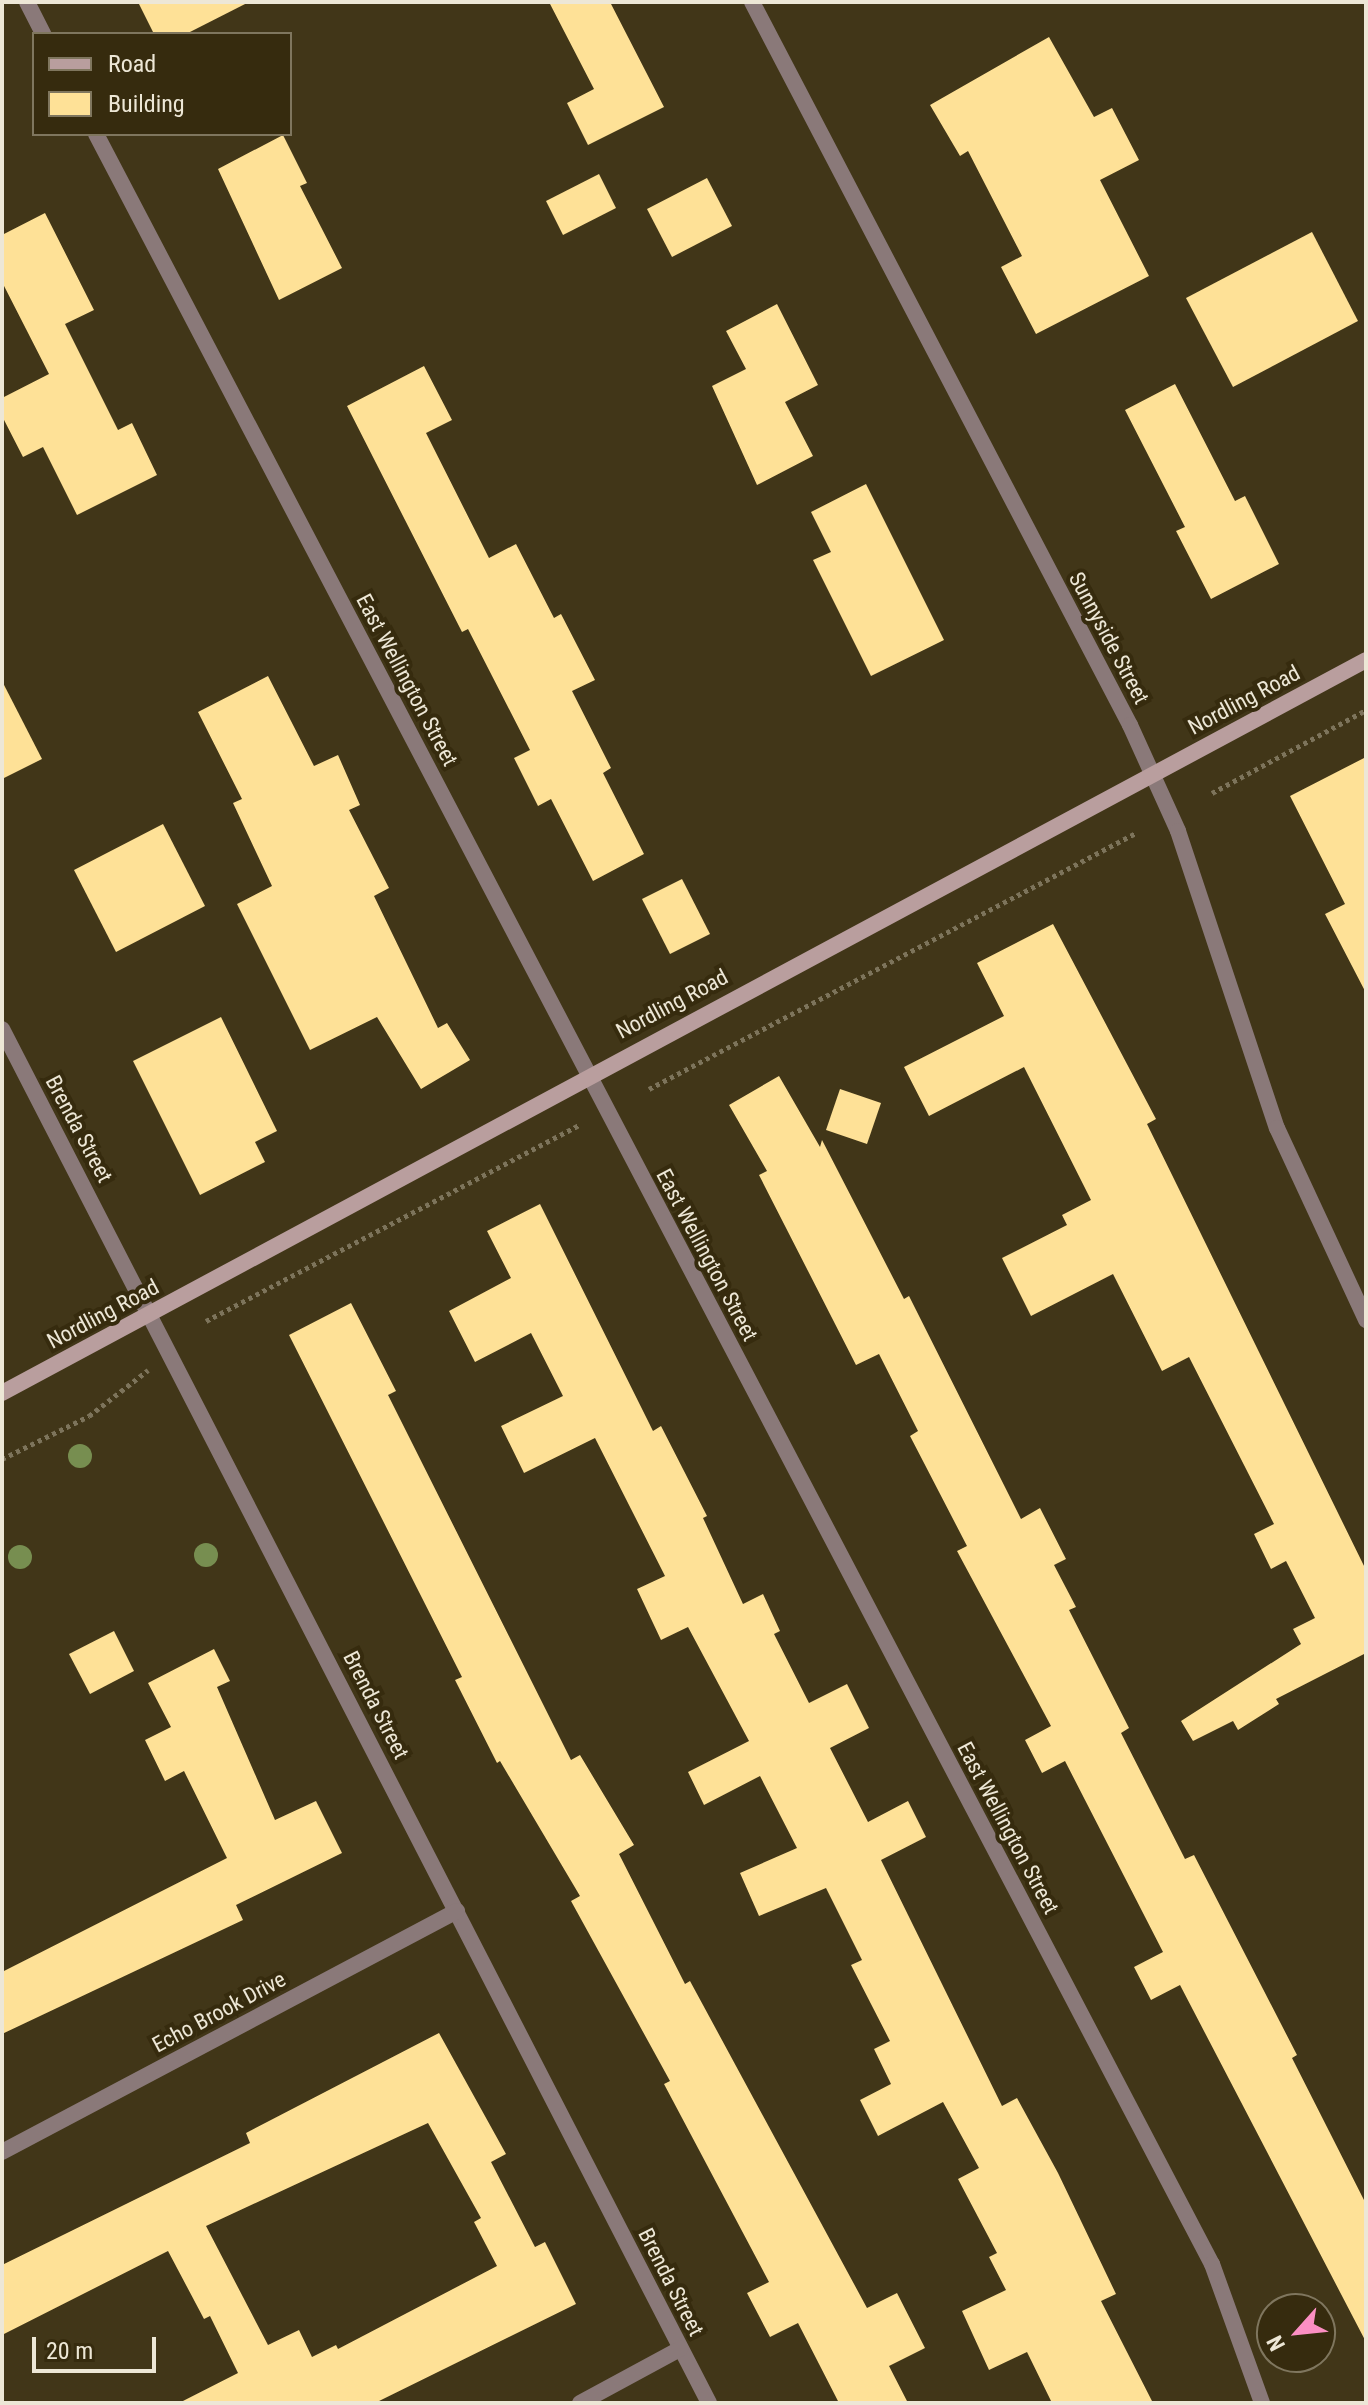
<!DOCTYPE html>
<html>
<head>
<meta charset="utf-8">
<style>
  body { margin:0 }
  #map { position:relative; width:1368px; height:2405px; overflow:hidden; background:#413618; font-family:"Roboto Condensed",sans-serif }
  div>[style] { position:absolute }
  .building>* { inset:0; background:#fee197 }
  .path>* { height:5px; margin-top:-2.5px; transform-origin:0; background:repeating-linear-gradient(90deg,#7d745b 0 4px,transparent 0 8px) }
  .street>* { height:16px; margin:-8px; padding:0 8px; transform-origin:8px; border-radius:8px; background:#8a7979 }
  .secondary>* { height:16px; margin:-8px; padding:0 8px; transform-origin:8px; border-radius:8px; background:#b99e9e }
  .trees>* { width:24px; height:24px; margin:-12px; border-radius:50%; background:#778e50 }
  span { translate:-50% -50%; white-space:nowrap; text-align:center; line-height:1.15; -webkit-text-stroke:8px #362b0e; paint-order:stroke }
  .street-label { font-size:22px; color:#ede7d6 }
  .frame { position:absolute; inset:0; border:4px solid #ede7d6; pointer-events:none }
  .legend { position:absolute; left:32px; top:32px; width:260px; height:104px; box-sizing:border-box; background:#362b0e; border:2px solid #7f765e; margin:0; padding:10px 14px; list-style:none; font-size:24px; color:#ede7d6 }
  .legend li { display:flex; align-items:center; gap:16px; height:40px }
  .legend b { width:40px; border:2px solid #7f765e }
  .north { position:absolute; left:1256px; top:2293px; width:80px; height:80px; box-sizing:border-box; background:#362b0e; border:2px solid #7f765e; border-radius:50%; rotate:243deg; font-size:22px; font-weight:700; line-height:32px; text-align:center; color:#ede7d6 }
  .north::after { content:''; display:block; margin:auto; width:28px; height:36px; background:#fc8fc3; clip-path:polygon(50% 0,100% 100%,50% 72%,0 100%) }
  .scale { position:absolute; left:32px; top:2337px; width:124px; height:36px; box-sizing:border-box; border:4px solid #ede7d6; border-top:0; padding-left:10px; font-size:24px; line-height:28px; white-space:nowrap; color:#ede7d6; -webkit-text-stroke:6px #362b0e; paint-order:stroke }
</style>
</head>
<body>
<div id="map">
  <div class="building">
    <i style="clip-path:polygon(138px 2px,249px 2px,186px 34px,154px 34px)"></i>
    <i style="clip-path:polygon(549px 2px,610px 2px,664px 107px,588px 145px,567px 103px,594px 89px)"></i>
    <i style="clip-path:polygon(1049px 37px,1094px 117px,1112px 108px,1139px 160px,1100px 180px,1149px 276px,1036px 334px,1001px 267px,1022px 256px,968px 151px,960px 156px,930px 105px)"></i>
    <i style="clip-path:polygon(283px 135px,307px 183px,300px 186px,342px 268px,279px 300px,218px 169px)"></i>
    <i style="clip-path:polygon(599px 174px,616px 208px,563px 235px,546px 201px)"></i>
    <i style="clip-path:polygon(707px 178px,732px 226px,672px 257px,647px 209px)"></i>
    <i style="clip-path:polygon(45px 213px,94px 310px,65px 324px,118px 430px,132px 423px,157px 475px,77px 515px,43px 447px,23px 457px,2px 416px,2px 398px,49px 374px,2px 282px,2px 235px)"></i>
    <i style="clip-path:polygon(1312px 232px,1358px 321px,1233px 387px,1186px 298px)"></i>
    <i style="clip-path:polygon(777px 304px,818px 385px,785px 402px,813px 456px,757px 485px,712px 386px,746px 369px,726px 331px)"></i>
    <i style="clip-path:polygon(424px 366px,452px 420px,426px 433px,489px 558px,516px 544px,554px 618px,561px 614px,595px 680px,572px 691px,611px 768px,603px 773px,644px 854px,593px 881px,551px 799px,538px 806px,514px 758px,530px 750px,468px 629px,462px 632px,347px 406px)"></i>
    <i style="clip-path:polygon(1175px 384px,1235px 501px,1245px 496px,1279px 564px,1211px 599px,1176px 531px,1185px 527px,1125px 410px)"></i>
    <i style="clip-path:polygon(866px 484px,944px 640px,871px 676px,813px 560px,831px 552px,811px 512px)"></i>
    <i style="clip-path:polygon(268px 676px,314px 766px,338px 755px,360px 805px,349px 810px,389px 888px,374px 896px,438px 1028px,447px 1023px,470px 1060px,421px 1089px,377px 1017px,310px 1050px,237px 904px,272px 886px,233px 803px,242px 799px,198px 712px)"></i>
    <i style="clip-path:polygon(2px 681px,42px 759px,2px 779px)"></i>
    <i style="clip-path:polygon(1366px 757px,1366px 993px,1325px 914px,1345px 904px,1290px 796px)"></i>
    <i style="clip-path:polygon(163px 824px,205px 906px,116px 952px,74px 870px)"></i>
    <i style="clip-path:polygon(682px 879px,710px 934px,670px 954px,642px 899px)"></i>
    <i style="clip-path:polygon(1053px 924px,1156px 1119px,1147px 1124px,1366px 1570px,1366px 1653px,1276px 1699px,1279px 1704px,1238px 1730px,1233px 1721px,1193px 1741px,1181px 1721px,1301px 1644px,1293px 1629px,1315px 1618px,1286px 1561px,1271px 1569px,1254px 1534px,1274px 1524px,1189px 1357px,1162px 1371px,1113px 1274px,1031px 1316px,1002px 1258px,1067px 1225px,1062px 1215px,1091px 1200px,1024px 1067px,929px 1116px,904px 1067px,1004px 1016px,977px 963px)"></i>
    <i style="clip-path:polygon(221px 1017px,277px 1131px,255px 1142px,265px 1162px,200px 1195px,133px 1061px)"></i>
    <i style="clip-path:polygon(779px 1076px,820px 1147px,822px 1140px,904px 1299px,909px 1296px,1021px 1519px,1040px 1508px,1066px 1559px,1054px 1565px,1076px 1607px,1069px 1610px,1129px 1728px,1121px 1733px,1185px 1859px,1194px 1855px,1297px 2055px,1292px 2058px,1366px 2204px,1366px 2342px,1180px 1985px,1151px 2000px,1134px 1967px,1163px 1952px,1065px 1761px,1042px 1773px,1025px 1740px,1051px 1726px,957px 1551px,967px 1546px,910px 1436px,918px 1431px,879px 1354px,856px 1365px,759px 1175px,767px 1171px,729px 1105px)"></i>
    <i style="clip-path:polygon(840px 1089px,881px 1103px,867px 1144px,826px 1130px)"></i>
    <i style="clip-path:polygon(540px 1204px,653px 1431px,661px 1426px,707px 1516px,703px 1518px,743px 1604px,763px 1594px,780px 1631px,774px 1634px,809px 1703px,847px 1684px,869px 1728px,830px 1748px,868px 1822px,908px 1801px,926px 1837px,881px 1860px,1002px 2106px,1017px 2098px,1058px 2173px,1116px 2294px,1101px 2301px,1153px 2403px,1052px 2403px,1027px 2352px,989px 2370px,962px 2311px,1006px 2290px,989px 2257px,997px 2253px,958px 2179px,979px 2168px,943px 2102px,878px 2136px,860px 2100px,891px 2084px,874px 2049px,890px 2041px,851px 1965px,862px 1960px,826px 1888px,759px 1916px,740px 1873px,797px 1848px,760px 1776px,704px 1805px,688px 1772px,749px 1741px,688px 1627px,661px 1640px,637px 1589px,665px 1576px,595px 1438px,524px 1473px,501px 1426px,563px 1396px,531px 1333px,475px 1362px,449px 1311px,511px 1278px,487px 1231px)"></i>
    <i style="clip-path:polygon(351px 1303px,396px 1391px,388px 1395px,571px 1760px,580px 1755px,634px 1845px,619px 1854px,685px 1984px,690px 1981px,867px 2308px,897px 2293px,925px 2348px,889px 2366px,908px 2403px,839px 2403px,798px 2323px,770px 2337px,747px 2293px,769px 2282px,664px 2084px,670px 2081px,571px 1901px,580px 1896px,500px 1761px,497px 1763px,455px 1680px,462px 1677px,289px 1335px)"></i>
    <i style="clip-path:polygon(114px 1631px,134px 1671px,90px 1694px,69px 1654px)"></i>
    <i style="clip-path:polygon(214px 1649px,230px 1681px,217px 1687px,275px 1820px,316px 1801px,342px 1853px,236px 1905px,243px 1920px,2px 2034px,2px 1972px,227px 1858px,184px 1771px,165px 1781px,145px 1740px,171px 1727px,148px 1683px)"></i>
    <i style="clip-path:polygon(evenodd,439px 2033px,506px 2154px,491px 2162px,535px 2247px,545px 2242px,576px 2304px,375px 2403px,179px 2403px,238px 2373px,210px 2316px,204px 2319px,168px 2251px,2px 2335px,2px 2265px,250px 2143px,246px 2133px,439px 2033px,428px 2123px,481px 2218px,474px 2222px,497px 2266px,338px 2349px,336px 2345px,312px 2357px,299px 2330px,268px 2345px,206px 2226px,428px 2123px)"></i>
  </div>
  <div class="path">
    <i style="left:1212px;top:793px;width:175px;rotate:-28.3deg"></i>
    <i style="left:649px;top:1089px;width:550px;rotate:-27.73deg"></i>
    <i style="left:206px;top:1321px;width:422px;rotate:-27.7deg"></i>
    <i style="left:2px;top:1459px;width:97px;rotate:-26.3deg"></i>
    <i style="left:89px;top:1416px;width:75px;rotate:-37.9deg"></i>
  </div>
  <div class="street">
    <i style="left:27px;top:2px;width:36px;rotate:63deg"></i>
    <i style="left:752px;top:2px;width:816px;rotate:62.4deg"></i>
    <i style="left:1130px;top:725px;width:116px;rotate:65.6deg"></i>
    <i style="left:1178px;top:831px;width:313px;rotate:71.6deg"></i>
    <i style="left:1277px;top:1128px;width:212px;rotate:65.1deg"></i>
    <i style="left:96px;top:134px;width:2405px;rotate:62.35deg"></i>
    <i style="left:1212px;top:2264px;width:148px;rotate:70.2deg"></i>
    <i style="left:2px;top:1029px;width:1545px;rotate:62.77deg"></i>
    <i style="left:2px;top:2152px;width:515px;rotate:-27.91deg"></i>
    <i style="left:580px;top:2403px;width:114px;rotate:-28.4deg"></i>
  </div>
  <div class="secondary">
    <i style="left:2px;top:1393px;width:1548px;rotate:-28.25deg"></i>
  </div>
  <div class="trees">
    <i style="left:80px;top:1456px"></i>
    <i style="left:206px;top:1555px"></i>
    <i style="left:20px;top:1557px"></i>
  </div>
  <div class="street-label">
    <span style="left:1109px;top:638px;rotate:62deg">Sunnyside Street</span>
    <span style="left:407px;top:680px;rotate:62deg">East Wellington Street</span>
    <span style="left:1244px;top:700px;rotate:-28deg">Nordling Road</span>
    <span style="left:672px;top:1004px;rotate:-28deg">Nordling Road</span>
    <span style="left:79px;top:1129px;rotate:62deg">Brenda Street</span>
    <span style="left:707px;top:1255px;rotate:62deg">East Wellington Street</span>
    <span style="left:103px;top:1314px;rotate:-28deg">Nordling Road</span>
    <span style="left:376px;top:1705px;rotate:63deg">Brenda Street</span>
    <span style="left:1008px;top:1828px;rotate:62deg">East Wellington Street</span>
    <span style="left:219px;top:2012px;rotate:-28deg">Echo Brook Drive</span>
    <span style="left:671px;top:2282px;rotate:63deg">Brenda Street</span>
  </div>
  <div class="frame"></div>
  <ul class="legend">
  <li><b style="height:10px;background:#b99e9e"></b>Road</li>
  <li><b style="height:22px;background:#fee197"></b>Building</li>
  </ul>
  <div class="north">N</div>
  <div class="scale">20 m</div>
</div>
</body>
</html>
